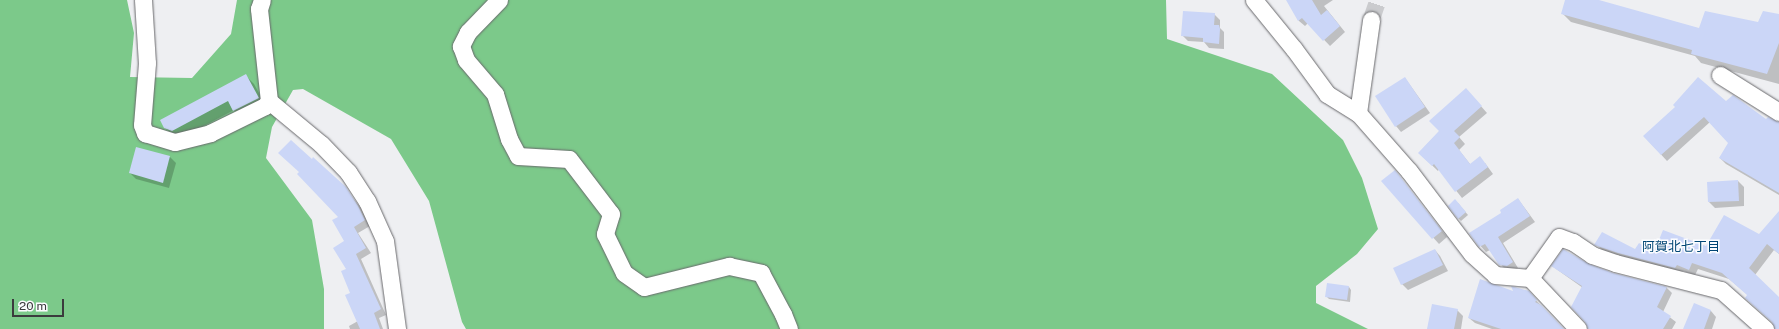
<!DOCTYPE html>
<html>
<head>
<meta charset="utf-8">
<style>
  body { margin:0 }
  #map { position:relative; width:1779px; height:329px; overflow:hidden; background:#eeeff2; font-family:"Public Sans","Noto Sans JP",sans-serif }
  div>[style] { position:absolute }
  .forest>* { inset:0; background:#7cc98a }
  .shadow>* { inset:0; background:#0003 }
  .building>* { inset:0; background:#cbd6f7 }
  .street-tunnel>* { height:17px; margin-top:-8.5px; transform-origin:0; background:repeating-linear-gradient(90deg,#cacbce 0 17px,transparent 0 25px) }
  .roads { filter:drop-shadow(0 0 1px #69696c) drop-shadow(0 0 1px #69696c) }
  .street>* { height:17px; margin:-8.5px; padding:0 8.5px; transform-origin:8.5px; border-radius:8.5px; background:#fff }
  span { translate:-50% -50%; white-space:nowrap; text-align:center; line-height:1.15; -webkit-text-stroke:3px #fcfdff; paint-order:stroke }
  .neighbourhood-label { font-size:13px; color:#004574 }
  .scale { position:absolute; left:12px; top:299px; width:52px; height:18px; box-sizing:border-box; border:2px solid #3b3b3d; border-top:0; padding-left:5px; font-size:12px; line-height:14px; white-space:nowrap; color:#3b3b3d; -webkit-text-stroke:3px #fcfdff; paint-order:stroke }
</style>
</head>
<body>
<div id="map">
  <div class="forest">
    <i style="clip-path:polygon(0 0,127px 0,134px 33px,130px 77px,192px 78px,231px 34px,237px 0,1166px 0,1167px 39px,1272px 74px,1343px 140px,1362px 178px,1378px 229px,1357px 254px,1316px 286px,1316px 303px,1368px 329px,466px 329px,462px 322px,429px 201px,391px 139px,303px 89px,293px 90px,272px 127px,266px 158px,312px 220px,324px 289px,324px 329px,0 329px)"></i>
  </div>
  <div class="shadow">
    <i style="clip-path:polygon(1287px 0,1333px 0,1324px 6px,1345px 32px,1330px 46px,1308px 23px,1305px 26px,1299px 21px)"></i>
    <i style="clip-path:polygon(1566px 0,1595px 0,1700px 29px,1759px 23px,1779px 15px,1779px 84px,1701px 63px,1695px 56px,1571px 22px,1562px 13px)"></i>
    <i style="clip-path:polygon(1214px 14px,1220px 20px,1220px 28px,1224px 32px,1224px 49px,1209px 48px,1204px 42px,1188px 41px,1182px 35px)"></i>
    <i style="clip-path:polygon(246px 76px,254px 84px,266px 106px,242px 118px,234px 110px,181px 138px,174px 136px,165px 128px)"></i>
    <i style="clip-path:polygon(1405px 78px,1430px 113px,1401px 132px,1396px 126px)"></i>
    <i style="clip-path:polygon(1472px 96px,1487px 113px,1459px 137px,1465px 144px,1459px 150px,1470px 164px,1485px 163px,1493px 174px,1462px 198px,1439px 169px,1438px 171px,1419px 153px)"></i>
    <i style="clip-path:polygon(1726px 103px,1766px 120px,1779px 123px,1779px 195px,1726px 164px,1720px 158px,1729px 143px,1710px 122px,1667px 161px,1644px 136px)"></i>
    <i style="clip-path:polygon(137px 148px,170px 157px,176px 163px,169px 188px,136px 179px,130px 173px)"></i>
    <i style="clip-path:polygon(1395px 172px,1447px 237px,1439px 244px,1383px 182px)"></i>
    <i style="clip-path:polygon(1738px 181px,1744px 187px,1744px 206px,1715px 208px,1709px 202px)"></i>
    <i style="clip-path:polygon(345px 188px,364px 212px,370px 226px,358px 233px,371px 253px,361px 259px,386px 315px,379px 318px,383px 329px,350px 329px,349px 326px,358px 321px,347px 269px,345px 242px,340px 217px)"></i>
    <i style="clip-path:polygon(1518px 199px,1535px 222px,1503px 243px,1518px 268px,1514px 271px,1506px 271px,1490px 250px,1486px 252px,1470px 234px,1503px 213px)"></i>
    <i style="clip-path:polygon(1458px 203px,1468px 215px,1461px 221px,1458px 218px)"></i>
    <i style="clip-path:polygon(1779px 212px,1779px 254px,1774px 250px,1755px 275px,1779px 299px,1779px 329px,1775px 329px,1773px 322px,1748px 295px,1729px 279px,1698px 269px,1695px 275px,1683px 271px,1681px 274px,1602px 250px,1596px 244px,1655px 254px,1707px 247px,1759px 236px)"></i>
    <i style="clip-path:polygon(1435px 250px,1440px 256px,1448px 271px,1408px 290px,1402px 284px)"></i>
    <i style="clip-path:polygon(1588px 265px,1612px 274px,1666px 287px,1672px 293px,1663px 312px,1676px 322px,1672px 329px,1588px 329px,1583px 288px,1552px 266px)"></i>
    <i style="clip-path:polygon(1349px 287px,1351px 290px,1350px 302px,1329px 299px,1326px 296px)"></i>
    <i style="clip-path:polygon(1528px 292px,1563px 329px,1492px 329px,1475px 323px,1469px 318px,1516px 293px)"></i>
    <i style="clip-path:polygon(1694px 305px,1711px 311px,1716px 317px,1712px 329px,1686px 329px)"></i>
    <i style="clip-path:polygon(1457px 310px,1463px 316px,1461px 329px,1428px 329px)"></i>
  </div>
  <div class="building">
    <i style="clip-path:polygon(1286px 0,1312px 0,1321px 15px,1327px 10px,1340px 26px,1323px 41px,1302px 18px,1298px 21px)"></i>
    <i style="clip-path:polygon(1565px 0,1599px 0,1699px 28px,1705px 11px,1758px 22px,1763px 11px,1779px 14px,1779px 43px,1767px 74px,1691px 54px,1692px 50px,1561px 14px)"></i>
    <i style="clip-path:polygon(1183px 11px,1215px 13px,1214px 25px,1219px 25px,1220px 29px,1219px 44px,1203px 42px,1203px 38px,1181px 36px)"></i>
    <i style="clip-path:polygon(246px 74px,259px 98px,233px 111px,228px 101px,172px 131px,164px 128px,160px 120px)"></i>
    <i style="clip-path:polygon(1405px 77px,1425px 107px,1395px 127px,1375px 96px)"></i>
    <i style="clip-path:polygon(1698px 77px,1726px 101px,1733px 95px,1766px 119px,1768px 117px,1779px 122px,1779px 193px,1719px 158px,1728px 143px,1704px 117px,1661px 155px,1643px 136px,1675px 107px,1673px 105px)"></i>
    <i style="clip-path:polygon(1466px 88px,1482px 106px,1454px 131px,1460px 137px,1454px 143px,1470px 164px,1480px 156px,1488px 167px,1455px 192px,1434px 164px,1432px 166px,1418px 153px,1439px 131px,1429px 121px)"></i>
    <i style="clip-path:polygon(291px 140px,312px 159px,313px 157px,346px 187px,358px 206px,365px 220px,354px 227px,366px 248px,356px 254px,381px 309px,374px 313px,380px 329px,360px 329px,345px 295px,350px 293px,341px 271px,346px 269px,333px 248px,344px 241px,332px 220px,338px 217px,297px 174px,299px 172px,278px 153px)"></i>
    <i style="clip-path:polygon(136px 147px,170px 156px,163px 183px,129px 173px)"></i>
    <i style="clip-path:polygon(1395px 170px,1442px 231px,1432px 239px,1381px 181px)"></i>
    <i style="clip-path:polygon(1738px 180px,1739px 201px,1708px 202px,1707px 182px)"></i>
    <i style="clip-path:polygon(1518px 198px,1530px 216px,1498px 237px,1513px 262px,1507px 266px,1499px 265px,1485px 244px,1479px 247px,1469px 233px,1501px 213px,1500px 210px)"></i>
    <i style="clip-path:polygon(1455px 199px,1466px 212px,1458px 219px,1448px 206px)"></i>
    <i style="clip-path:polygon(1779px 211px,1779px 254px,1767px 244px,1749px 268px,1779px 297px,1779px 329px,1775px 329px,1772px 322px,1745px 298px,1747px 295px,1722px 273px,1692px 263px,1689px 270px,1677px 265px,1675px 268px,1618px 253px,1594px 245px,1602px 232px,1635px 249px,1639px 243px,1654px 252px,1663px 230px,1706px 246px,1724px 215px,1759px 234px)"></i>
    <i style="clip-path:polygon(1435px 249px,1443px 265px,1401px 285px,1393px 268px)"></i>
    <i style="clip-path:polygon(1563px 249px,1589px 264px,1613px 273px,1667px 287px,1657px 307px,1671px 316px,1663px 329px,1588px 329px,1585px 322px,1571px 307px,1582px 286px,1551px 266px)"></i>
    <i style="clip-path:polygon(1480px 279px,1513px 291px,1511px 286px,1529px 291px,1537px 300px,1535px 302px,1541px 305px,1564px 329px,1501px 329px,1468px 318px)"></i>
    <i style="clip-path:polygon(1327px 283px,1349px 286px,1347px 300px,1325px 297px)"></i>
    <i style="clip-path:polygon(1694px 303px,1711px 310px,1704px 329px,1683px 329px)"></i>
    <i style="clip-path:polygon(1432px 304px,1458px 309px,1454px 329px,1427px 329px)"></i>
  </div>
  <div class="street-tunnel">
    <i style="left:1371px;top:20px;width:21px;rotate:-71deg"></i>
  </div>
  <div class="roads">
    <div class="street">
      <i style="left:143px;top:0;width:63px;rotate:86.4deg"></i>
      <i style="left:147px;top:63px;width:62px;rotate:94.6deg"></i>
      <i style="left:142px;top:125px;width:9px;rotate:69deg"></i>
      <i style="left:145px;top:133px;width:31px;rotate:17deg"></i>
      <i style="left:175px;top:142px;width:36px;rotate:-14deg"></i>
      <i style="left:210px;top:133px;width:61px;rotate:-26.1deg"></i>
      <i style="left:265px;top:106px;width:6px;rotate:-51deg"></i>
      <i style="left:269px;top:101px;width:93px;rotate:-96.2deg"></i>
      <i style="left:259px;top:9px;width:9px;rotate:-72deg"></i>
      <i style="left:499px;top:0;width:45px;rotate:134.1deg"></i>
      <i style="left:468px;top:32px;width:16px;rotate:117deg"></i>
      <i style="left:461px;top:46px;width:15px;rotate:70deg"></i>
      <i style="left:466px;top:60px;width:45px;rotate:49.5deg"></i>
      <i style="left:495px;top:94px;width:47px;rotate:72.7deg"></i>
      <i style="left:509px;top:139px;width:19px;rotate:62deg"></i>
      <i style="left:518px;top:156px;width:51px;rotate:3.4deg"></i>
      <i style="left:569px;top:159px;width:69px;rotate:52.6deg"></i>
      <i style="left:611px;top:214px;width:21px;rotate:107deg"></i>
      <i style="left:605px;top:234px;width:43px;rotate:64deg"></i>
      <i style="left:624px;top:273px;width:24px;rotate:35deg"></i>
      <i style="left:644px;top:287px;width:88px;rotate:-13.9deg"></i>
      <i style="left:729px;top:266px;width:33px;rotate:12deg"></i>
      <i style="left:761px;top:273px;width:47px;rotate:61.8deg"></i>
      <i style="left:783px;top:314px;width:16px;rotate:68deg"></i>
      <i style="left:1254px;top:0;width:63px;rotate:50.8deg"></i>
      <i style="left:1294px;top:49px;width:56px;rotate:53.7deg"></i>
      <i style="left:1327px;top:94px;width:36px;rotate:32deg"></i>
      <i style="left:1358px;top:113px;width:77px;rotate:48.7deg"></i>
      <i style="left:1409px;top:171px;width:104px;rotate:52.8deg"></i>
      <i style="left:1472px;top:254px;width:31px;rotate:42deg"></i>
      <i style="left:1495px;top:275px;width:35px;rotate:5deg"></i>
      <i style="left:1530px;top:278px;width:70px;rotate:46.7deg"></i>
      <i style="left:1720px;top:75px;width:70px;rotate:32.1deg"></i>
      <i style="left:269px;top:101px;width:67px;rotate:39.6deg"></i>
      <i style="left:321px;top:144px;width:39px;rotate:46deg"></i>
      <i style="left:348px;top:172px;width:35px;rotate:57deg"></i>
      <i style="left:367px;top:201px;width:44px;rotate:65.8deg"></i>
      <i style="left:385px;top:241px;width:89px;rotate:82.2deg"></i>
      <i style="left:1358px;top:113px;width:94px;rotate:-82deg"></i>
      <i style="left:1530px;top:278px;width:50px;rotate:-54.7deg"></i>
      <i style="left:1559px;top:237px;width:15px;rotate:20deg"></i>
      <i style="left:1573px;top:242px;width:23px;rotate:34deg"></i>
      <i style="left:1592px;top:255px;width:24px;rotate:19deg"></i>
      <i style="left:1615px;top:263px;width:109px;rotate:14.3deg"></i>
      <i style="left:1721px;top:290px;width:59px;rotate:41.6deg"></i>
    </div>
  </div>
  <div class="neighbourhood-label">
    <span style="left:1681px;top:247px">阿賀北七丁目</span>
  </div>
  <div class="scale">20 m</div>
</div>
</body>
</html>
